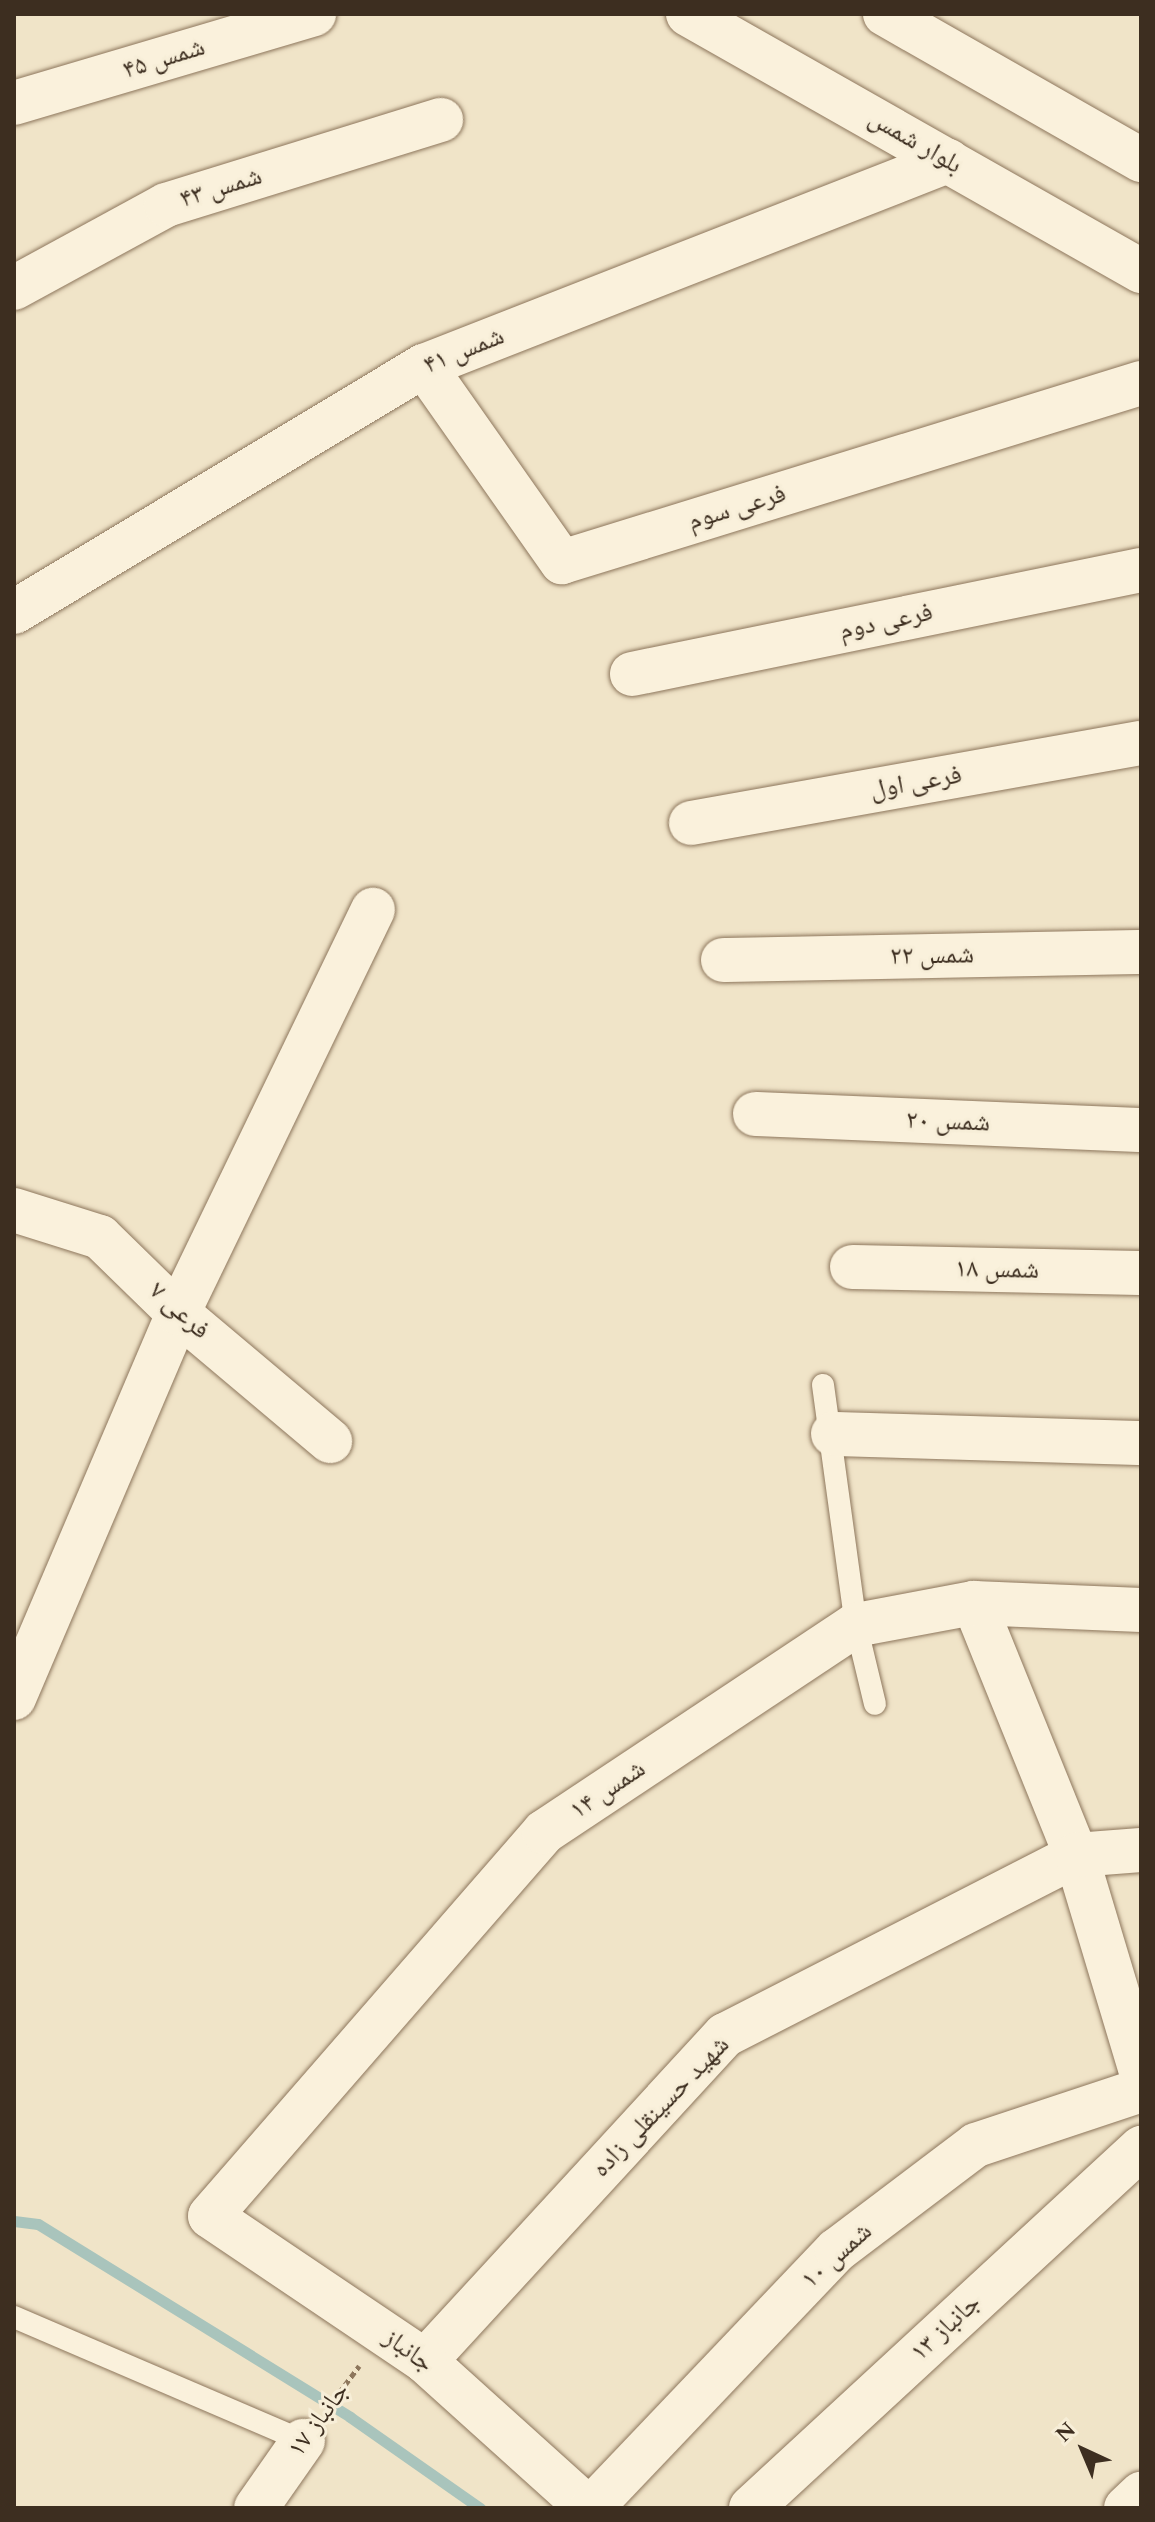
<!DOCTYPE html>
<html>
<head>
<meta charset="utf-8">
<style>
  body { margin:0 }
  #map { position:relative; width:1155px; height:2522px; overflow:hidden; background:#f0e4c8; font-family:Spectral,"Noto Naskh Arabic",serif }
  div>[style] { position:absolute }
  .stream>* { height:11px; margin:-5.5px; padding:0 5.5px; transform-origin:5.5px; border-radius:5.5px; background:#a9c4bc }
  .path>* { height:5px; margin-top:-2.5px; transform-origin:0; background:repeating-linear-gradient(90deg,#8d765c 0 6px,transparent 0 10px) }
  .roads { filter:drop-shadow(0 0 2px #8d765c) drop-shadow(0 0 2px #8d765c) }
  .service>* { height:22px; margin:-11px; padding:0 11px; transform-origin:11px; border-radius:11px; background:#faf1dc }
  .minor>* { height:44px; margin:-22px; padding:0 22px; transform-origin:22px; border-radius:22px; background:#faf1dc }
  .tertiary>* { height:44px; margin:-22px; padding:0 22px; transform-origin:22px; border-radius:22px; background:#faf1dc }
  span { translate:-50% -50%; white-space:nowrap; text-align:center; line-height:1.15; -webkit-text-stroke:6px #f7eed8; paint-order:stroke }
  .street-label { font-size:26px; color:#3d2e20 }
  .frame { position:absolute; inset:0; border:16px solid #3d2e20; pointer-events:none }
  .north { position:absolute; left:1043px; top:2410px; width:80px; height:80px; -webkit-text-stroke:6px #f7eed8; paint-order:stroke; rotate:316deg; font-size:22px; font-weight:700; line-height:32px; text-align:center; color:#3d2e20 }
  .north::after { content:''; display:block; margin:auto; width:28px; height:36px; background:#3d2e20; clip-path:polygon(50% 0,100% 100%,50% 72%,0 100%) }
</style>
</head>
<body>
<div id="map">
  <div class="stream">
    <i style="left:14px;top:2221px;width:24px;rotate:7deg"></i>
    <i style="left:38px;top:2224px;width:367px;rotate:31.7deg"></i>
    <i style="left:350px;top:2417px;width:159px;rotate:35deg"></i>
  </div>
  <div class="path">
    <i style="left:327px;top:2409px;width:54px;rotate:-53.3deg"></i>
  </div>
  <div class="roads">
    <div class="service">
      <i style="left:823px;top:1385px;width:242px;rotate:82.2deg"></i>
      <i style="left:856px;top:1625px;width:81px;rotate:76.5deg"></i>
      <i style="left:14px;top:2317px;width:314px;rotate:23.2deg"></i>
    </div>
    <div class="minor">
      <i style="left:14px;top:103px;width:313px;rotate:-16.5deg"></i>
      <i style="left:14px;top:288px;width:173px;rotate:-28.6deg"></i>
      <i style="left:166px;top:205px;width:288px;rotate:-17.2deg"></i>
      <i style="left:424px;top:366px;width:240px;rotate:54.9deg"></i>
      <i style="left:562px;top:562px;width:606px;rotate:-17.18deg"></i>
      <i style="left:14px;top:612px;width:478px;rotate:-31deg"></i>
      <i style="left:424px;top:366px;width:563px;rotate:-21.37deg"></i>
      <i style="left:632px;top:674px;width:520px;rotate:-11.55deg"></i>
      <i style="left:691px;top:823px;width:457px;rotate:-10.1deg"></i>
      <i style="left:723px;top:960px;width:418px;rotate:-1.1deg"></i>
      <i style="left:755px;top:1114px;width:386px;rotate:2.4deg"></i>
      <i style="left:14px;top:1210px;width:90px;rotate:17.4deg"></i>
      <i style="left:100px;top:1237px;width:109px;rotate:44.3deg"></i>
      <i style="left:178px;top:1313px;width:199px;rotate:40.1deg"></i>
      <i style="left:852px;top:1267px;width:289px;rotate:1.2deg"></i>
      <i style="left:833px;top:1434px;width:308px;rotate:1.7deg"></i>
      <i style="left:974px;top:1603px;width:272px;rotate:68deg"></i>
      <i style="left:1076px;top:1855px;width:226px;rotate:73.3deg"></i>
      <i style="left:14px;top:1698px;width:418px;rotate:-66.9deg"></i>
      <i style="left:178px;top:1313px;width:448px;rotate:-64.2deg"></i>
      <i style="left:425px;top:2361px;width:443px;rotate:-47.4deg"></i>
      <i style="left:725px;top:2035px;width:394px;rotate:-27.1deg"></i>
      <i style="left:1076px;top:1855px;width:65px;rotate:-4.4deg"></i>
      <i style="left:256px;top:2508px;width:82px;rotate:-55deg"></i>
      <i style="left:588px;top:2508px;width:219px;rotate:-138deg"></i>
      <i style="left:425px;top:2361px;width:259px;rotate:-146deg"></i>
      <i style="left:210px;top:2216px;width:509px;rotate:-48.98deg"></i>
      <i style="left:544px;top:1832px;width:374px;rotate:-33.6deg"></i>
      <i style="left:856px;top:1625px;width:120px;rotate:-10.6deg"></i>
      <i style="left:974px;top:1603px;width:167px;rotate:2.4deg"></i>
      <i style="left:591px;top:2508px;width:356px;rotate:-46.4deg"></i>
      <i style="left:837px;top:2250px;width:174px;rotate:-37.1deg"></i>
      <i style="left:976px;top:2145px;width:174px;rotate:-18.4deg"></i>
      <i style="left:751px;top:2508px;width:531px;rotate:-42.71deg"></i>
      <i style="left:1126px;top:2508px;width:21px;rotate:-43deg"></i>
    </div>
    <div class="tertiary">
      <i style="left:688px;top:14px;width:521px;rotate:29.57deg"></i>
      <i style="left:885px;top:14px;width:295px;rotate:29.7deg"></i>
    </div>
  </div>
  <div class="street-label">
    <span style="left:164px;top:59px;rotate:-17deg">شمس ۴۵</span>
    <span style="left:915px;top:142px;rotate:30deg">بلوار شمس</span>
    <span style="left:221px;top:188px;rotate:-17deg">شمس ۴۳</span>
    <span style="left:464px;top:351px;rotate:-22deg">شمس ۴۱</span>
    <span style="left:737px;top:508px;rotate:-17deg">فرعی سوم</span>
    <span style="left:886px;top:622px;rotate:-12deg">فرعی دوم</span>
    <span style="left:916px;top:783px;rotate:-10deg">فرعی اول</span>
    <span style="left:932px;top:956px;rotate:-1deg">شمس ۲۲</span>
    <span style="left:948px;top:1122px;rotate:2deg">شمس ۲۰</span>
    <span style="left:997px;top:1270px;rotate:1deg">شمس ۱۸</span>
    <span style="left:179px;top:1311px;rotate:42deg">فرعی ۷</span>
    <span style="left:608px;top:1790px;rotate:-34deg">شمس ۱۴</span>
    <span style="left:661px;top:2107px;rotate:-46deg">شهید حسینقلی زاده</span>
    <span style="left:837px;top:2256px;rotate:-42deg">شمس ۱۰</span>
    <span style="left:946px;top:2328px;rotate:-43deg">جانباز ۱۳</span>
    <span style="left:408px;top:2351px;rotate:36deg">جانباز</span>
    <span style="left:319px;top:2420px;rotate:-54deg">جانباز ۱۷</span>
  </div>
  <div class="frame"></div>
  <div class="north">N</div>
</div>
</body>
</html>
